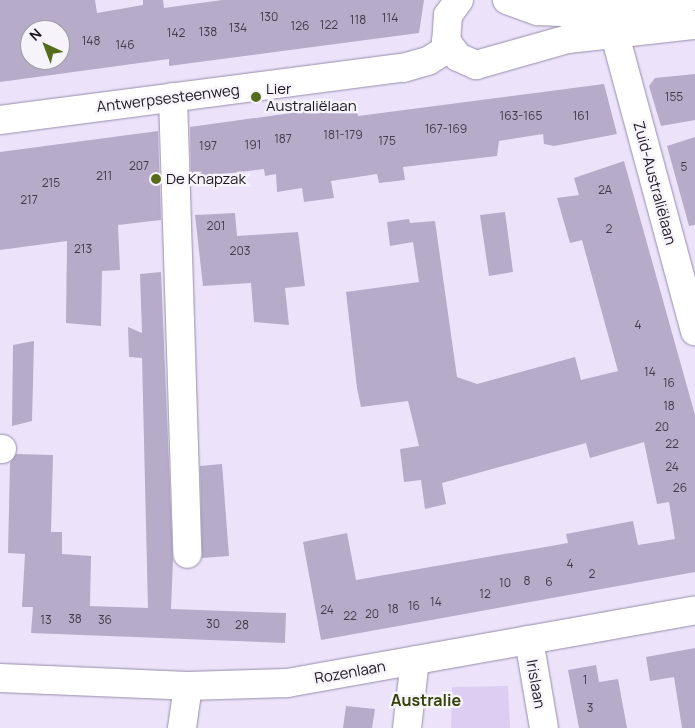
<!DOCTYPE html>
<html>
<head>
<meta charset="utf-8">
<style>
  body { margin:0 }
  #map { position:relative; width:695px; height:728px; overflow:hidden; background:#ece3fb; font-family:Manrope,sans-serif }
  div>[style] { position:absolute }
  .green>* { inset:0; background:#dccdf3 }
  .building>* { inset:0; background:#b6abc8 }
  .roads { filter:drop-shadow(0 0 1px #978ca8) drop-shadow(0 0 1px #978ca8) }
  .minor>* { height:28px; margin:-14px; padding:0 14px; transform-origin:14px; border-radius:14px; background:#fff }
  .dots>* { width:14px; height:14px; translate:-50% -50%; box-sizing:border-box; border:2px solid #f6f4fa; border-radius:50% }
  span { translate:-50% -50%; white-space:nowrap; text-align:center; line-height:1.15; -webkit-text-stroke:4.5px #f6f4fa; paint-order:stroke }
  .number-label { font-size:12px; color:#423b4b }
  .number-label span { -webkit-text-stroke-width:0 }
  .poi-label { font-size:15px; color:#1b1621 }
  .left { translate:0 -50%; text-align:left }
  .street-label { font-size:15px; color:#1b1621 }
  .neighbourhood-label { font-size:16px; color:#334107; font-weight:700 }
  .north { position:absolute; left:20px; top:20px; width:50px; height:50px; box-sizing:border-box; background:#f6f4fa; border:1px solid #9e9ba3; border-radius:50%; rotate:317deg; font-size:14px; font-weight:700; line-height:20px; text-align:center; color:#1b1621 }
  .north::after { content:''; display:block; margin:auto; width:18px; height:22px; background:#576c1b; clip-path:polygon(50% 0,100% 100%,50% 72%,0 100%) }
</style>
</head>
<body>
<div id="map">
  <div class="green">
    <i style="clip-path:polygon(508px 686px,510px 728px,451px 728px,452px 687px)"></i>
  </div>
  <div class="building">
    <i style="clip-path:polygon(evenodd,0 0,95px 0,97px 13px,143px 5px,143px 0,163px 0,164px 8px,222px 0,424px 0,419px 33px,199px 62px,169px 66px,169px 59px,0 82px,0 0,30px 30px,60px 30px,60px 60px,30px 60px,30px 30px)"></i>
    <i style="clip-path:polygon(695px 74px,695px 120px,661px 126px,649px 86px,655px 78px)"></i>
    <i style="clip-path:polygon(604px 84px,617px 134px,554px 146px,544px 144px,543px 134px,499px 141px,497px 156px,403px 167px,405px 180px,379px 183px,377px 174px,331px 181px,334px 198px,304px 202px,302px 188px,277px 192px,276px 174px,265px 176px,264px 169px,191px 178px,190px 127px,356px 104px,358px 116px)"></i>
    <i style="clip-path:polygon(158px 131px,161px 220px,118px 225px,120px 270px,102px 271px,101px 326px,66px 323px,67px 241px,0 250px,0 152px)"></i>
    <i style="clip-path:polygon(695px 137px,695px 225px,689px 226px,667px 146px)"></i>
    <i style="clip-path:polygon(624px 161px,695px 415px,695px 572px,321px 640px,303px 542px,347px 533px,356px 580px,568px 543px,566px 534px,633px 521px,638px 545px,675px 539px,669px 502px,657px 504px,644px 442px,590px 458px,586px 443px,442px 483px,446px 504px,425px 509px,421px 480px,404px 482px,400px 449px,419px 446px,408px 401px,361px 407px,357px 388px,346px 292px,419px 282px,413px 242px,390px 246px,387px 222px,409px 219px,410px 223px,435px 221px,457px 377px,477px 384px,575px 357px,581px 380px,618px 371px,582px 240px,570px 243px,557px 198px,579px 195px,574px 178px)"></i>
    <i style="clip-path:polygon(505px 212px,513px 272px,489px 276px,480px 215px)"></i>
    <i style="clip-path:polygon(235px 213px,237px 236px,298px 232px,305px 286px,285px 288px,289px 325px,254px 322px,251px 283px,203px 286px,195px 215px)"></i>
    <i style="clip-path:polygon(161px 272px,173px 560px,171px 609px,286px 613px,285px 643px,31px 633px,33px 607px,22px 607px,25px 554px,8px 553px,10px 463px,16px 454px,53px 455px,51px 532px,62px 532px,62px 554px,91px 556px,90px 606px,148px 608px,142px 358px,129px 357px,128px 327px,142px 333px,140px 274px)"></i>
    <i style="clip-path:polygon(34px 341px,32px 421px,12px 426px,13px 345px)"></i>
    <i style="clip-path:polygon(222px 464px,229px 556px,202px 558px,200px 466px)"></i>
    <i style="clip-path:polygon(695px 648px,695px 728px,682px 728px,674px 677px,650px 681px,646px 657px)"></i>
    <i style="clip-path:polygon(596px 665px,599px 682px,618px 679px,627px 728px,579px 728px,568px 670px)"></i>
    <i style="clip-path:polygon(346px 706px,375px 709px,372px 728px,343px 728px)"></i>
  </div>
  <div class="roads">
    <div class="minor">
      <i style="left:459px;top:0;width:19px;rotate:126deg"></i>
      <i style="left:448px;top:15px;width:26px;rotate:94deg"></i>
      <i style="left:446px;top:41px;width:20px;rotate:53deg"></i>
      <i style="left:458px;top:57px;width:20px;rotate:24deg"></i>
      <i style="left:476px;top:65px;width:96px;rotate:-15.8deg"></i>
      <i style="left:568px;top:39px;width:128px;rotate:-6.3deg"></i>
      <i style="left:507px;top:0;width:33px;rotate:20deg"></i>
      <i style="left:538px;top:11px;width:45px;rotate:2.5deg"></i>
      <i style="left:583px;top:13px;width:76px;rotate:-3.8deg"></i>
      <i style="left:659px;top:8px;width:27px;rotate:-17deg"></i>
      <i style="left:615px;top:35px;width:307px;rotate:74.9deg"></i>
      <i style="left:173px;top:97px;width:457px;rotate:88.2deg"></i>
      <i style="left:0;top:120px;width:406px;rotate:-7.4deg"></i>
      <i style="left:403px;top:68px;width:26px;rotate:-16deg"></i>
      <i style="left:428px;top:61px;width:26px;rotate:-32deg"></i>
      <i style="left:0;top:449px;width:2px"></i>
      <i style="left:529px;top:640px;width:89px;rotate:80.3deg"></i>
      <i style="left:0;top:678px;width:188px;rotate:2.4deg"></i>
      <i style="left:188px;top:686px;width:99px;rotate:-1.7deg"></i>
      <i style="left:287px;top:683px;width:414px;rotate:-10.1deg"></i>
      <i style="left:182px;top:728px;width:42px;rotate:-81.9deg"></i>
      <i style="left:407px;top:728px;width:68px;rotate:-83.3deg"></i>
    </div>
  </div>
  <div class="dots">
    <i style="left:256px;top:97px;background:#576c1b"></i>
    <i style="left:156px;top:179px;background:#576c1b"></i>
  </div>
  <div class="number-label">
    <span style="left:269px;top:17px">130</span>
    <span style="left:390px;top:18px">114</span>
    <span style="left:358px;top:20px">118</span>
    <span style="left:329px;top:25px">122</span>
    <span style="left:300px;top:26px">126</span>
    <span style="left:238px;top:28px">134</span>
    <span style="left:208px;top:32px">138</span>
    <span style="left:176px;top:33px">142</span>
    <span style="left:91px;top:41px">148</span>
    <span style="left:125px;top:45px">146</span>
    <span style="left:674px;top:97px">155</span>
    <span style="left:521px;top:116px">163-165</span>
    <span style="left:581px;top:116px">161</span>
    <span style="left:446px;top:129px">167-169</span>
    <span style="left:343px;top:135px">181-179</span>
    <span style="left:283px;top:139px">187</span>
    <span style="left:387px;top:141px">175</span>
    <span style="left:253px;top:145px">191</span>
    <span style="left:208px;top:146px">197</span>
    <span style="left:139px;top:166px">207</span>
    <span style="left:684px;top:167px">5</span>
    <span style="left:104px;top:176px">211</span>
    <span style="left:51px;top:183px">215</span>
    <span style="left:605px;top:190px">2A</span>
    <span style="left:29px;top:200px">217</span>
    <span style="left:216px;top:226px">201</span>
    <span style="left:609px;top:229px">2</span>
    <span style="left:83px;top:249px">213</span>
    <span style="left:240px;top:251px">203</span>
    <span style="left:638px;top:325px">4</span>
    <span style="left:650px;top:372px">14</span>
    <span style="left:669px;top:383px">16</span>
    <span style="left:669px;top:406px">18</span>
    <span style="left:662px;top:427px">20</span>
    <span style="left:672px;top:444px">22</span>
    <span style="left:672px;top:467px">24</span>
    <span style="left:680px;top:488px">26</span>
    <span style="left:570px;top:564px">4</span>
    <span style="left:592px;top:574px">2</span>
    <span style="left:527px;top:581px">8</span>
    <span style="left:549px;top:582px">6</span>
    <span style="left:505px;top:583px">10</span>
    <span style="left:485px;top:594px">12</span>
    <span style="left:436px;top:602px">14</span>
    <span style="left:414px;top:606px">16</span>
    <span style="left:393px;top:609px">18</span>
    <span style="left:327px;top:610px">24</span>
    <span style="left:372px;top:614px">20</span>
    <span style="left:350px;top:616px">22</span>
    <span style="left:75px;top:619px">38</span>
    <span style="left:46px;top:620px">13</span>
    <span style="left:105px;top:620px">36</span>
    <span style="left:213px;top:624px">30</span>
    <span style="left:242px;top:625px">28</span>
    <span style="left:585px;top:680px">1</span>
    <span style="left:590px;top:708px">3</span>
  </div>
  <div class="poi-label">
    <span class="left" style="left:266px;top:97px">Lier<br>Australiëlaan</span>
    <span class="left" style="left:166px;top:179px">De Knapzak</span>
  </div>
  <div class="street-label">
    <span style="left:168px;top:98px;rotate:-7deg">Antwerpsesteenweg</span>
    <span style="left:655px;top:183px;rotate:75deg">Zuid-Australiëlaan</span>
    <span style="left:350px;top:672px;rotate:-10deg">Rozenlaan</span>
    <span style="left:536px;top:684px;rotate:80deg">Irislaan</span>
  </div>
  <div class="neighbourhood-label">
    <span style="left:426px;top:700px">Australie</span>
  </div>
  <div class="north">N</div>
</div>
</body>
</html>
